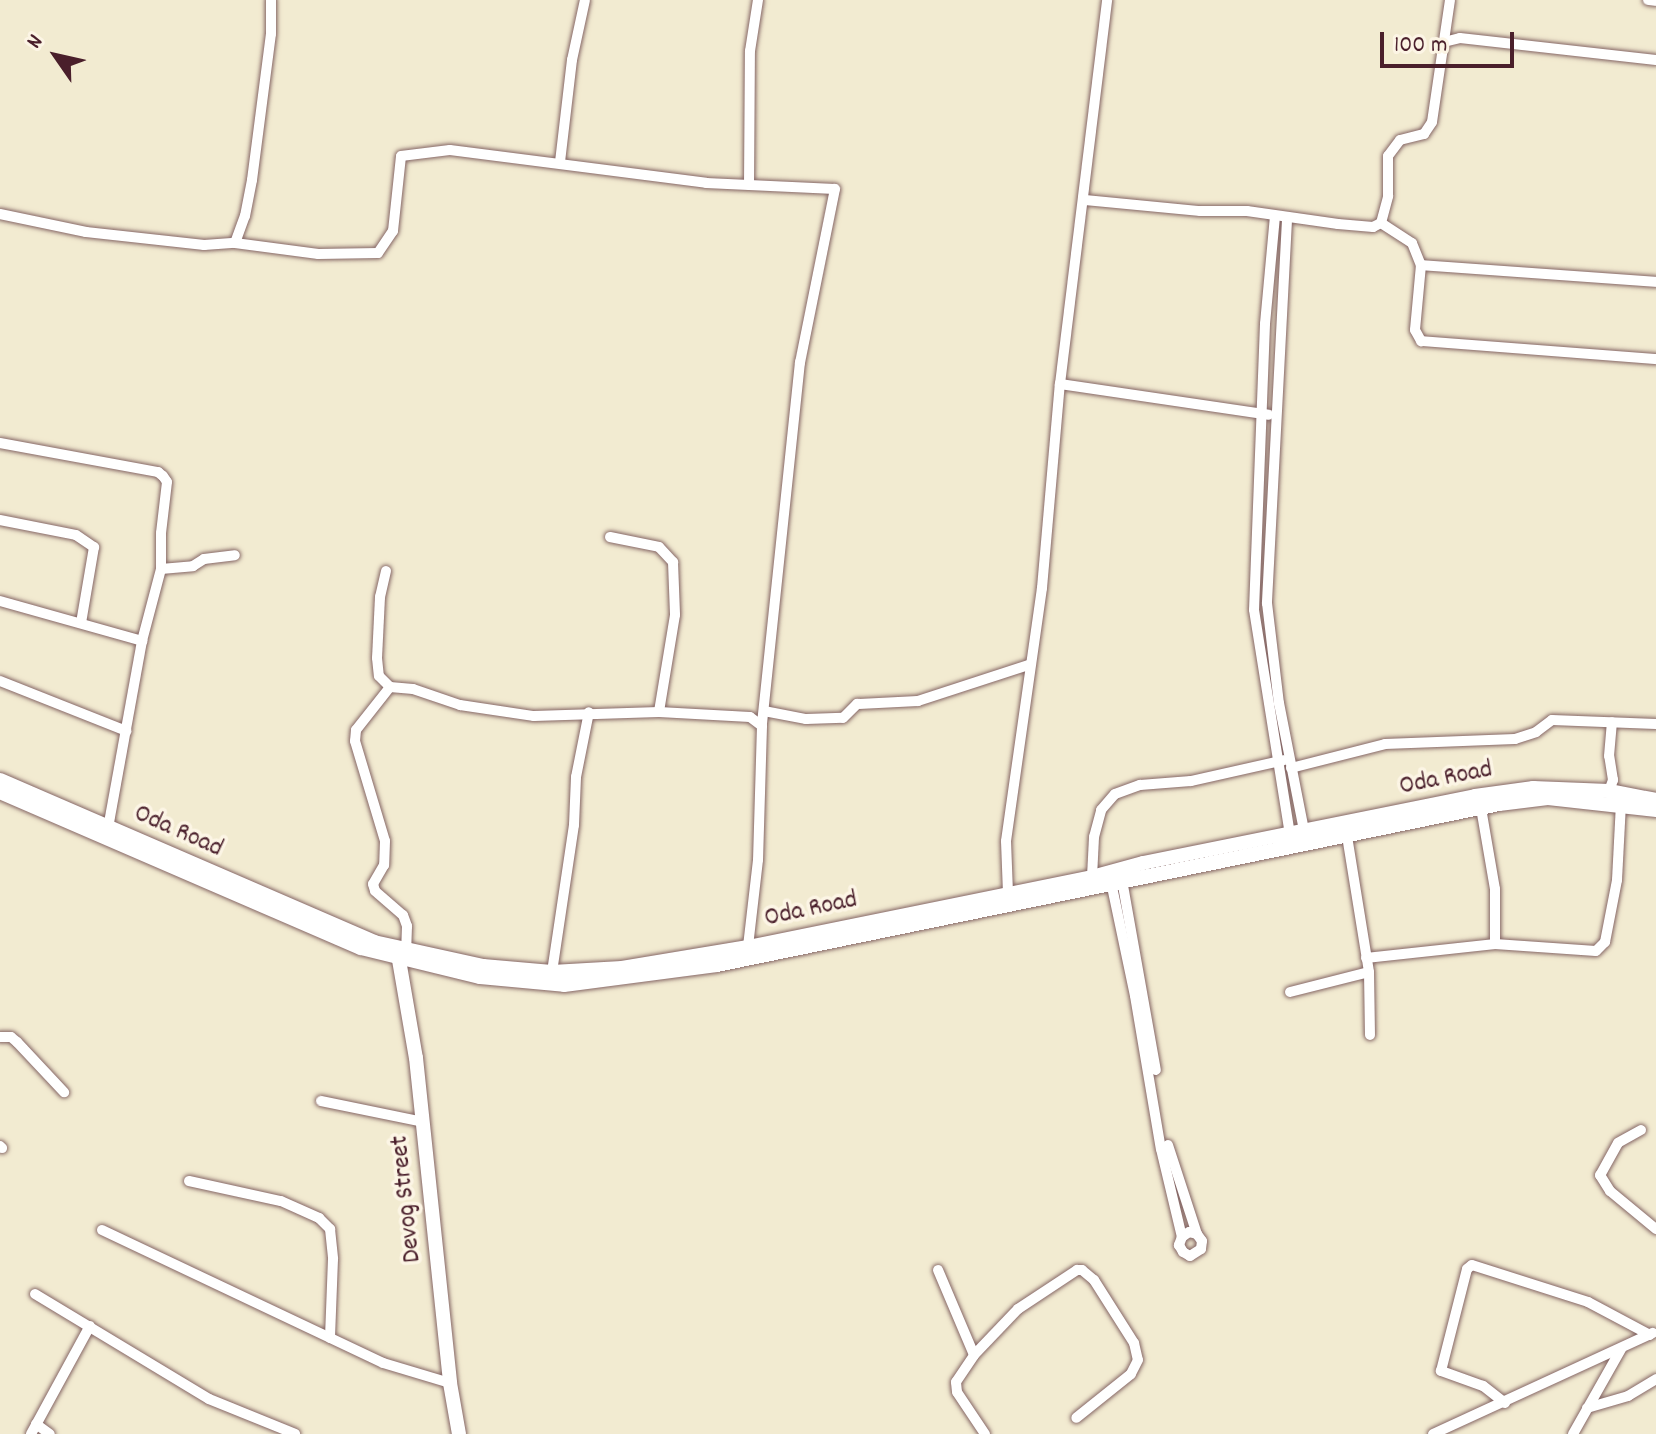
<!DOCTYPE html>
<html>
<head>
<meta charset="utf-8">
<style>
  body { margin:0 }
  #map { position:relative; width:1656px; height:1434px; overflow:hidden; background:#f2ebd1; font-family:Dekko,sans-serif }
  div>[style] { position:absolute }
  .roads { filter:drop-shadow(0 0 2px #856665) drop-shadow(0 0 2px #856665) }
  .street>* { height:10px; margin:-5px; padding:0 5px; transform-origin:5px; border-radius:5px; background:#fff }
  .secondary>* { height:14px; margin:-7px; padding:0 7px; transform-origin:7px; border-radius:7px; background:#fff }
  span { translate:-50% -50%; white-space:nowrap; text-align:center; line-height:1.15; -webkit-text-stroke:7px #fcf5e5; paint-order:stroke }
  .street-label { font-size:26px; color:#4a1f2b }
  .north { position:absolute; left:16px; top:16px; width:80px; height:80px; -webkit-text-stroke:6px #fcf5e5; paint-order:stroke; rotate:304deg; font-size:22px; font-weight:700; line-height:32px; text-align:center; color:#4a1f2b }
  .north::after { content:''; display:block; margin:auto; width:28px; height:36px; background:#4a1f2b; clip-path:polygon(50% 0,100% 100%,50% 72%,0 100%) }
  .scale { position:absolute; left:1380px; top:32px; width:134px; height:36px; box-sizing:border-box; border:4px solid #4a1f2b; border-top:0; padding-left:10px; font-size:24px; line-height:28px; white-space:nowrap; color:#4a1f2b; -webkit-text-stroke:6px #fcf5e5; paint-order:stroke }
</style>
</head>
<body>
<div id="map">
  <div class="roads">
    <div class="street">
      <i style="left:1648px;top:0;width:8px;rotate:7deg"></i>
      <i style="left:1444px;top:42px;width:16px;rotate:-14deg"></i>
      <i style="left:1460px;top:38px;width:197px;rotate:6.4deg"></i>
      <i style="left:560px;top:162px;width:103px;rotate:-83.3deg"></i>
      <i style="left:572px;top:60px;width:61px;rotate:-77.8deg"></i>
      <i style="left:749px;top:185px;width:134px;rotate:-89.6deg"></i>
      <i style="left:750px;top:51px;width:52px;rotate:-81.1deg"></i>
      <i style="left:1085px;top:200px;width:116px;rotate:5.5deg"></i>
      <i style="left:1200px;top:211px;width:47px"></i>
      <i style="left:1247px;top:211px;width:92px;rotate:8.1deg"></i>
      <i style="left:1338px;top:224px;width:35px;rotate:5deg"></i>
      <i style="left:1373px;top:227px;width:9px;rotate:-27deg"></i>
      <i style="left:1381px;top:223px;width:37px;rotate:33deg"></i>
      <i style="left:1412px;top:243px;width:24px;rotate:68deg"></i>
      <i style="left:1421px;top:265px;width:65px;rotate:95.3deg"></i>
      <i style="left:1415px;top:330px;width:13px;rotate:61deg"></i>
      <i style="left:1421px;top:341px;width:236px;rotate:4.4deg"></i>
      <i style="left:0;top:214px;width:88px;rotate:11.8deg"></i>
      <i style="left:86px;top:232px;width:119px;rotate:6.3deg"></i>
      <i style="left:204px;top:245px;width:31px;rotate:-4deg"></i>
      <i style="left:235px;top:243px;width:29px;rotate:-70deg"></i>
      <i style="left:245px;top:216px;width:37px;rotate:-79deg"></i>
      <i style="left:252px;top:180px;width:147px;rotate:-82.6deg"></i>
      <i style="left:271px;top:34px;width:34px;rotate:-90deg"></i>
      <i style="left:1275px;top:216px;width:108px;rotate:95.3deg"></i>
      <i style="left:1265px;top:324px;width:286px;rotate:92.2deg"></i>
      <i style="left:1254px;top:610px;width:227px;rotate:80.9deg"></i>
      <i style="left:1287px;top:220px;width:384px;rotate:93deg"></i>
      <i style="left:1267px;top:603px;width:101px;rotate:83.2deg"></i>
      <i style="left:1279px;top:703px;width:130px;rotate:78.9deg"></i>
      <i style="left:1381px;top:223px;width:28px;rotate:-75deg"></i>
      <i style="left:1388px;top:196px;width:40px;rotate:-90deg"></i>
      <i style="left:1388px;top:156px;width:20px;rotate:-53deg"></i>
      <i style="left:1400px;top:140px;width:25px;rotate:-14deg"></i>
      <i style="left:1424px;top:134px;width:14px;rotate:-56deg"></i>
      <i style="left:1432px;top:122px;width:123px;rotate:-81.6deg"></i>
      <i style="left:235px;top:243px;width:84px;rotate:7.5deg"></i>
      <i style="left:318px;top:254px;width:60px;rotate:-1deg"></i>
      <i style="left:378px;top:253px;width:27px;rotate:-56deg"></i>
      <i style="left:393px;top:231px;width:75px;rotate:-83.9deg"></i>
      <i style="left:401px;top:156px;width:49px;rotate:-7deg"></i>
      <i style="left:450px;top:150px;width:258px;rotate:7.3deg"></i>
      <i style="left:706px;top:183px;width:129px;rotate:2.7deg"></i>
      <i style="left:835px;top:189px;width:177px;rotate:101.4deg"></i>
      <i style="left:800px;top:362px;width:366px;rotate:96deg"></i>
      <i style="left:762px;top:726px;width:134px;rotate:91.7deg"></i>
      <i style="left:758px;top:860px;width:88px;rotate:96.6deg"></i>
      <i style="left:1421px;top:265px;width:236px;rotate:4.1deg"></i>
      <i style="left:1060px;top:384px;width:211px;rotate:8.4deg"></i>
      <i style="left:0;top:443px;width:161px;rotate:10.4deg"></i>
      <i style="left:158px;top:472px;width:6px;rotate:39deg"></i>
      <i style="left:163px;top:476px;width:7px;rotate:56deg"></i>
      <i style="left:167px;top:482px;width:51px;rotate:96.7deg"></i>
      <i style="left:161px;top:533px;width:36px;rotate:90deg"></i>
      <i style="left:161px;top:569px;width:74px;rotate:104.8deg"></i>
      <i style="left:0;top:520px;width:77px;rotate:11.2deg"></i>
      <i style="left:76px;top:535px;width:22px;rotate:34deg"></i>
      <i style="left:94px;top:547px;width:77px;rotate:99.7deg"></i>
      <i style="left:610px;top:537px;width:50px;rotate:11.5deg"></i>
      <i style="left:659px;top:547px;width:21px;rotate:47deg"></i>
      <i style="left:673px;top:562px;width:53px;rotate:87.8deg"></i>
      <i style="left:675px;top:615px;width:98px;rotate:99.4deg"></i>
      <i style="left:161px;top:569px;width:32px;rotate:-5deg"></i>
      <i style="left:193px;top:566px;width:13px;rotate:-32deg"></i>
      <i style="left:204px;top:559px;width:31px;rotate:-7deg"></i>
      <i style="left:386px;top:571px;width:27px;rotate:103deg"></i>
      <i style="left:380px;top:597px;width:61px;rotate:92.8deg"></i>
      <i style="left:377px;top:658px;width:18px;rotate:84deg"></i>
      <i style="left:379px;top:676px;width:16px;rotate:45deg"></i>
      <i style="left:390px;top:687px;width:23px;rotate:5deg"></i>
      <i style="left:413px;top:689px;width:50px;rotate:18.8deg"></i>
      <i style="left:460px;top:705px;width:75px;rotate:8.5deg"></i>
      <i style="left:534px;top:716px;width:125px;rotate:-1.8deg"></i>
      <i style="left:659px;top:712px;width:91px;rotate:3.1deg"></i>
      <i style="left:750px;top:717px;width:15px;rotate:37deg"></i>
      <i style="left:0;top:601px;width:148px;rotate:15.7deg"></i>
      <i style="left:142px;top:641px;width:190px;rotate:100.3deg"></i>
      <i style="left:0;top:681px;width:136px;rotate:21.6deg"></i>
      <i style="left:390px;top:687px;width:55px;rotate:128.3deg"></i>
      <i style="left:356px;top:730px;width:11px;rotate:95deg"></i>
      <i style="left:355px;top:741px;width:104px;rotate:73.3deg"></i>
      <i style="left:385px;top:841px;width:24px;rotate:92deg"></i>
      <i style="left:384px;top:865px;width:22px;rotate:120deg"></i>
      <i style="left:373px;top:884px;width:7px;rotate:74deg"></i>
      <i style="left:375px;top:891px;width:37px;rotate:41deg"></i>
      <i style="left:403px;top:915px;width:12px;rotate:70deg"></i>
      <i style="left:407px;top:926px;width:24px;rotate:92deg"></i>
      <i style="left:764px;top:711px;width:43px;rotate:10.8deg"></i>
      <i style="left:806px;top:719px;width:37px;rotate:-2deg"></i>
      <i style="left:843px;top:718px;width:20px;rotate:-45deg"></i>
      <i style="left:857px;top:704px;width:61px;rotate:-2.8deg"></i>
      <i style="left:918px;top:701px;width:116px;rotate:-18.1deg"></i>
      <i style="left:1291px;top:768px;width:97px;rotate:-14.3deg"></i>
      <i style="left:1385px;top:744px;width:130px;rotate:-2.2deg"></i>
      <i style="left:1515px;top:739px;width:22px;rotate:-18deg"></i>
      <i style="left:1536px;top:732px;width:20px;rotate:-37deg"></i>
      <i style="left:1552px;top:720px;width:104px;rotate:2.2deg"></i>
      <i style="left:1609px;top:791px;width:12px;rotate:-70deg"></i>
      <i style="left:1613px;top:780px;width:24px;rotate:-99deg"></i>
      <i style="left:1609px;top:756px;width:34px;rotate:-85deg"></i>
      <i style="left:1481px;top:808px;width:82px;rotate:80.2deg"></i>
      <i style="left:1495px;top:889px;width:55px;rotate:90deg"></i>
      <i style="left:1347px;top:836px;width:138px;rotate:80.8deg"></i>
      <i style="left:1369px;top:972px;width:63px;rotate:89.1deg"></i>
      <i style="left:1092px;top:877px;width:40px;rotate:-87.1deg"></i>
      <i style="left:1094px;top:837px;width:28px;rotate:-75deg"></i>
      <i style="left:1101px;top:810px;width:21px;rotate:-49deg"></i>
      <i style="left:1115px;top:794px;width:27px;rotate:-20deg"></i>
      <i style="left:1140px;top:785px;width:51px;rotate:-4.5deg"></i>
      <i style="left:1191px;top:781px;width:95px;rotate:-12.7deg"></i>
      <i style="left:1122px;top:880px;width:193px;rotate:79.9deg"></i>
      <i style="left:1111px;top:882px;width:116px;rotate:78.1deg"></i>
      <i style="left:1135px;top:996px;width:155px;rotate:80.4deg"></i>
      <i style="left:1161px;top:1149px;width:90px;rotate:76.6deg"></i>
      <i style="left:1182px;top:1237px;width:9px;rotate:111deg"></i>
      <i style="left:1179px;top:1245px;width:8px;rotate:60deg"></i>
      <i style="left:1183px;top:1252px;width:8px;rotate:30deg"></i>
      <i style="left:1190px;top:1256px;width:13px;rotate:-32deg"></i>
      <i style="left:1201px;top:1249px;width:8px;rotate:-83deg"></i>
      <i style="left:1202px;top:1241px;width:9px;rotate:-126deg"></i>
      <i style="left:1197px;top:1234px;width:8px;rotate:-166deg"></i>
      <i style="left:1189px;top:1232px;width:9px;rotate:144deg"></i>
      <i style="left:1008px;top:893px;width:52px;rotate:-92.2deg"></i>
      <i style="left:1006px;top:841px;width:256px;rotate:-81.9deg"></i>
      <i style="left:1042px;top:588px;width:205px;rotate:-85deg"></i>
      <i style="left:1060px;top:384px;width:387px;rotate:-83deg"></i>
      <i style="left:1366px;top:958px;width:130px;rotate:-6.2deg"></i>
      <i style="left:1495px;top:944px;width:101px;rotate:4deg"></i>
      <i style="left:1596px;top:951px;width:13px;rotate:-45deg"></i>
      <i style="left:1605px;top:942px;width:63px;rotate:-79deg"></i>
      <i style="left:1617px;top:880px;width:76px;rotate:-87deg"></i>
      <i style="left:552px;top:972px;width:149px;rotate:-81.5deg"></i>
      <i style="left:574px;top:825px;width:48px;rotate:-87.6deg"></i>
      <i style="left:576px;top:777px;width:66px;rotate:-78.7deg"></i>
      <i style="left:1290px;top:992px;width:81px;rotate:-14.2deg"></i>
      <i style="left:0;top:1037px;width:11px"></i>
      <i style="left:11px;top:1037px;width:8px;rotate:40deg"></i>
      <i style="left:17px;top:1042px;width:69px;rotate:46.8deg"></i>
      <i style="left:321px;top:1101px;width:104px;rotate:11.6deg"></i>
      <i style="left:1641px;top:1130px;width:26px;rotate:151deg"></i>
      <i style="left:1618px;top:1143px;width:37px;rotate:119deg"></i>
      <i style="left:1600px;top:1175px;width:19px;rotate:58deg"></i>
      <i style="left:1610px;top:1191px;width:60px;rotate:39.6deg"></i>
      <i style="left:1168px;top:1145px;width:94px;rotate:72deg"></i>
      <i style="left:0;top:1146px;width:3px;rotate:45deg"></i>
      <i style="left:189px;top:1181px;width:94px;rotate:12.3deg"></i>
      <i style="left:281px;top:1201px;width:42px;rotate:24.1deg"></i>
      <i style="left:319px;top:1218px;width:16px;rotate:45deg"></i>
      <i style="left:330px;top:1229px;width:30px;rotate:84deg"></i>
      <i style="left:333px;top:1259px;width:79px;rotate:92.2deg"></i>
      <i style="left:102px;top:1230px;width:311px;rotate:25.3deg"></i>
      <i style="left:383px;top:1363px;width:70px;rotate:16.6deg"></i>
      <i style="left:938px;top:1270px;width:92px;rotate:67deg"></i>
      <i style="left:35px;top:1294px;width:203px;rotate:31.1deg"></i>
      <i style="left:209px;top:1399px;width:93px;rotate:22.1deg"></i>
      <i style="left:1505px;top:1403px;width:28px;rotate:-142deg"></i>
      <i style="left:1483px;top:1386px;width:45px;rotate:-160.3deg"></i>
      <i style="left:1441px;top:1371px;width:105px;rotate:-75.7deg"></i>
      <i style="left:1467px;top:1269px;width:6px;rotate:-39deg"></i>
      <i style="left:1472px;top:1265px;width:122px;rotate:17.7deg"></i>
      <i style="left:1588px;top:1302px;width:70px;rotate:28deg"></i>
      <i style="left:1587px;top:1408px;width:43px;rotate:-16.3deg"></i>
      <i style="left:1628px;top:1396px;width:33px;rotate:-31deg"></i>
      <i style="left:36px;top:1424px;width:17px;rotate:36deg"></i>
      <i style="left:31px;top:1434px;width:123px;rotate:-61.4deg"></i>
      <i style="left:985px;top:1434px;width:50px;rotate:-123.7deg"></i>
      <i style="left:957px;top:1392px;width:10px;rotate:-96deg"></i>
      <i style="left:956px;top:1382px;width:32px;rotate:-56deg"></i>
      <i style="left:974px;top:1355px;width:64px;rotate:-46.3deg"></i>
      <i style="left:1018px;top:1309px;width:71px;rotate:-33.5deg"></i>
      <i style="left:1077px;top:1270px;width:5px"></i>
      <i style="left:1082px;top:1270px;width:16px;rotate:40deg"></i>
      <i style="left:1094px;top:1280px;width:75px;rotate:57.6deg"></i>
      <i style="left:1134px;top:1343px;width:17px;rotate:77deg"></i>
      <i style="left:1138px;top:1360px;width:16px;rotate:117deg"></i>
      <i style="left:1131px;top:1374px;width:70px;rotate:141.3deg"></i>
      <i style="left:1433px;top:1434px;width:242px;rotate:-24.7deg"></i>
      <i style="left:1573px;top:1434px;width:98px;rotate:-60.5deg"></i>
    </div>
    <div class="secondary">
      <i style="left:0;top:780px;width:408px;rotate:23.4deg"></i>
      <i style="left:374px;top:942px;width:112px;rotate:12.4deg"></i>
      <i style="left:483px;top:966px;width:69px;rotate:5deg"></i>
      <i style="left:552px;top:972px;width:70px;rotate:-3.3deg"></i>
      <i style="left:622px;top:968px;width:128px;rotate:-9.5deg"></i>
      <i style="left:748px;top:947px;width:351px;rotate:-11.5deg"></i>
      <i style="left:1092px;top:877px;width:53px;rotate:-15.4deg"></i>
      <i style="left:1143px;top:863px;width:339px;rotate:-11.4deg"></i>
      <i style="left:1475px;top:796px;width:59px;rotate:-7.9deg"></i>
      <i style="left:1533px;top:788px;width:76px;rotate:2.3deg"></i>
      <i style="left:1609px;top:791px;width:48px;rotate:10.8deg"></i>
      <i style="left:0;top:792px;width:393px;rotate:23.4deg"></i>
      <i style="left:361px;top:948px;width:122px;rotate:13.7deg"></i>
      <i style="left:480px;top:977px;width:84px;rotate:5.4deg"></i>
      <i style="left:564px;top:985px;width:154px;rotate:-7.4deg"></i>
      <i style="left:717px;top:965px;width:798px;rotate:-11.63deg"></i>
      <i style="left:1499px;top:804px;width:49px;rotate:-7deg"></i>
      <i style="left:1548px;top:798px;width:109px;rotate:6.3deg"></i>
      <i style="left:399px;top:960px;width:99px;rotate:80.2deg"></i>
      <i style="left:416px;top:1058px;width:327px;rotate:84deg"></i>
      <i style="left:450px;top:1383px;width:52px;rotate:80deg"></i>
    </div>
  </div>
  <div class="street-label">
    <span style="left:1446px;top:779px;rotate:-11deg">Oda Road</span>
    <span style="left:178px;top:832px;rotate:24deg">Oda Road</span>
    <span style="left:811px;top:910px;rotate:-12deg">Oda Road</span>
    <span style="left:407px;top:1199px;rotate:-96deg">Devog Street</span>
  </div>
  <div class="north">N</div>
  <div class="scale">100 m</div>
</div>
</body>
</html>
